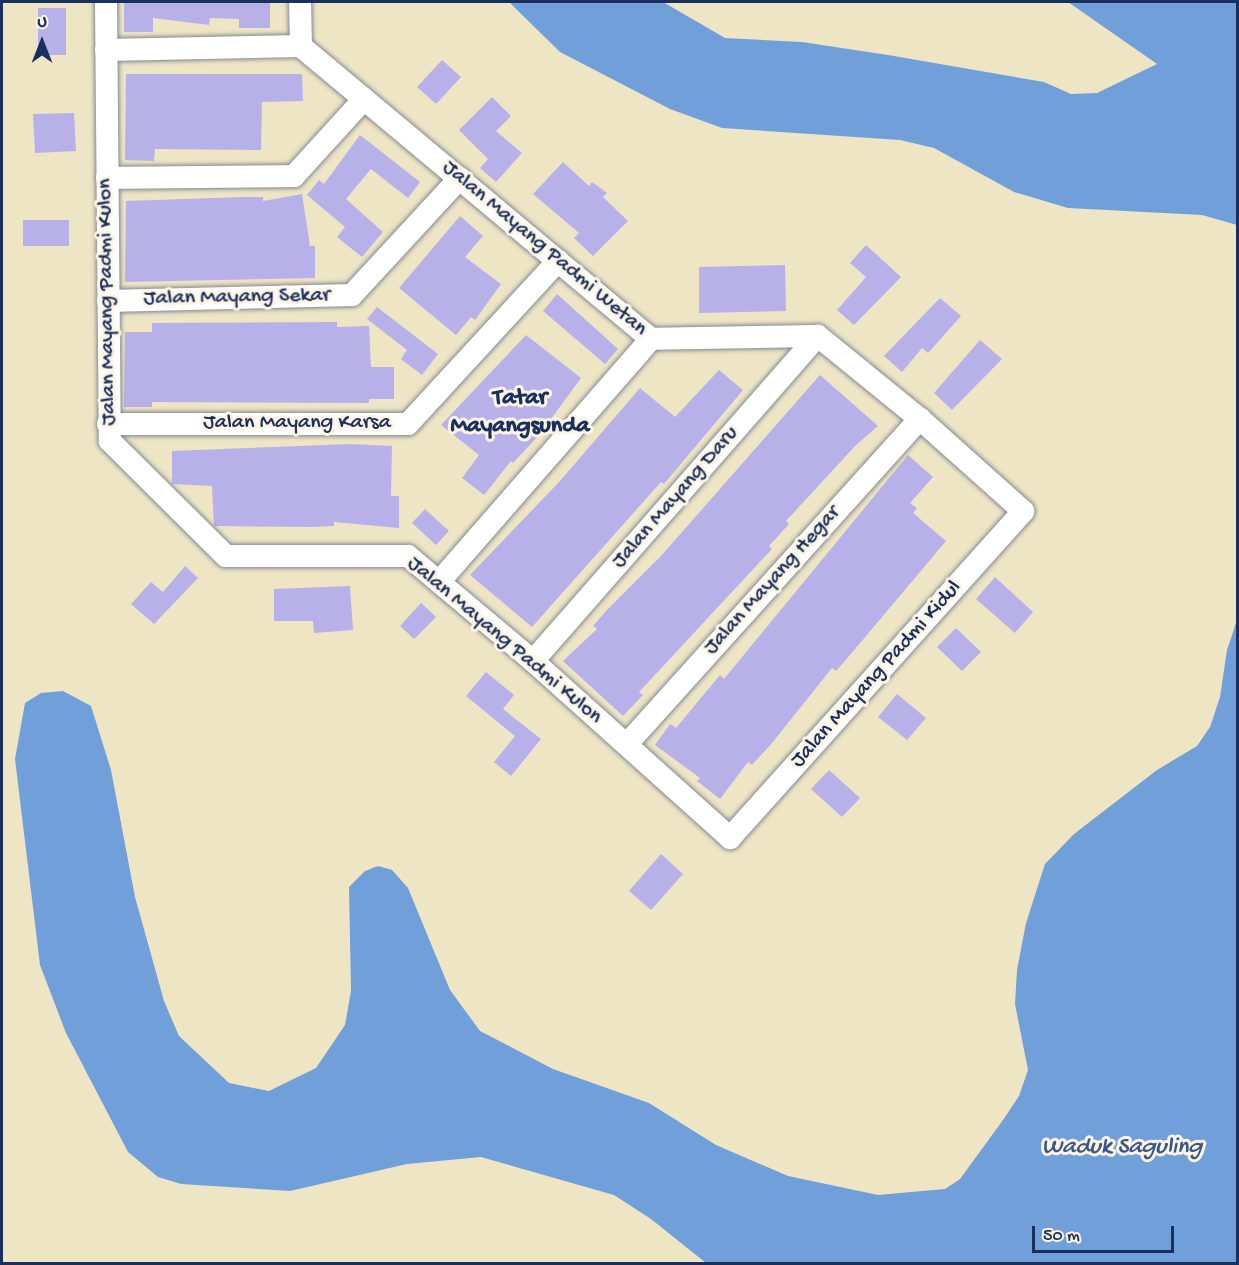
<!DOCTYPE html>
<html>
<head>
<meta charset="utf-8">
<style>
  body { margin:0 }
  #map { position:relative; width:1239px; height:1265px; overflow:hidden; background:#eee5c5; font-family:"Gochi Hand",sans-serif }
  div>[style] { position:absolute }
  .water>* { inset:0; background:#719fda }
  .building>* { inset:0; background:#b8b0e9 }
  .roads { filter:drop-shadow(0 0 2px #848a92) drop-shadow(0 0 2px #848a92) }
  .street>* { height:22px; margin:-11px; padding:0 11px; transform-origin:11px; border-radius:11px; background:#fff }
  span { translate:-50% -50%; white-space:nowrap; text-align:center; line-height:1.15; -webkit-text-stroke:6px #fcf5e5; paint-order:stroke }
  .street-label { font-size:22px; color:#1b2f5e }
  .neighbourhood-label { font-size:24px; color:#1b2f5e; font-weight:700 }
  .water-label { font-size:24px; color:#395689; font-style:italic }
  .frame { position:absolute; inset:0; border:3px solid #1b2f5e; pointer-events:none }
  .north { position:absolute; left:12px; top:12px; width:60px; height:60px; -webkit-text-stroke:4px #fcf5e5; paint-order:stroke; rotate:0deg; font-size:16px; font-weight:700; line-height:24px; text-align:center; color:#1b2f5e }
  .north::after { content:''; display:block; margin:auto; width:21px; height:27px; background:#1b2f5e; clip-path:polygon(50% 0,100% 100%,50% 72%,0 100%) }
  .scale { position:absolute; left:1032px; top:1226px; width:142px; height:27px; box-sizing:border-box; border:3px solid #1b2f5e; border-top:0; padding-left:8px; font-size:18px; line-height:21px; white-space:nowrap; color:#1b2f5e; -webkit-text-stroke:4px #fcf5e5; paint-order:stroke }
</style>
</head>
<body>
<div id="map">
  <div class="water">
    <i style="clip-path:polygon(509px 2px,663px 2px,725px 38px,802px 42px,888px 55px,1044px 82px,1071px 94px,1097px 93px,1157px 64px,1068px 2px,1237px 2px,1237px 225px,1202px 215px,1068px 208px,1014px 192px,934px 148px,900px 140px,722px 128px,670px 109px,560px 52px)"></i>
    <i style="clip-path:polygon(1237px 620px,1237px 1263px,706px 1263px,651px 1219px,614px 1195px,481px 1157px,407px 1164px,290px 1191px,181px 1184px,158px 1177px,128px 1152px,66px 1033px,40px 965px,15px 759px,25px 703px,41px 693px,63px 691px,91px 706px,111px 770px,135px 897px,164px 1001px,179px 1036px,229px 1083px,269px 1091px,316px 1068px,345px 1025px,351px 991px,349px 887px,365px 871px,378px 866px,392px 870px,408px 888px,450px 990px,480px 1031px,553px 1069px,649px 1103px,716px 1145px,788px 1176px,878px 1195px,945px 1189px,960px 1179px,1003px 1120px,1019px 1096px,1028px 1070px,1015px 1004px,1017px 970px,1026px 923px,1045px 864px,1074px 834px,1157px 770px,1197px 746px,1210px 727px,1220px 697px,1227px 650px)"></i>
  </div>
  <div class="building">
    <i style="clip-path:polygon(124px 2px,270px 2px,270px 28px,239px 28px,239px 19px,210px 18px,209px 25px,153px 18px,153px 32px,124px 32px)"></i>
    <i style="clip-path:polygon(38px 8px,66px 8px,66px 55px,38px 55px)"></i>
    <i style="clip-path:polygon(442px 60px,461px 77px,436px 104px,417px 87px)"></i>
    <i style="clip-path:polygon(126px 74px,302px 74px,303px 101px,262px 102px,261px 150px,155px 149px,154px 161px,125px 160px)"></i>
    <i style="clip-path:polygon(492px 97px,511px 116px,496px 131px,522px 153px,496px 182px,480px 168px,488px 159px,459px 130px)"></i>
    <i style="clip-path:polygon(74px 113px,76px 151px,35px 153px,33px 114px)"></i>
    <i style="clip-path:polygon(360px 135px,420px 182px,408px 198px,371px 169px,346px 199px,383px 232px,362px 257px,337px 237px,345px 227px,307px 195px,319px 180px,324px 184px)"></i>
    <i style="clip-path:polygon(563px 162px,589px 186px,592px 182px,607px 193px,603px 197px,628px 221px,593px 256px,574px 238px,579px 233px,533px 194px)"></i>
    <i style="clip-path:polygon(302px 194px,310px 246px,315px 246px,315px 278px,125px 282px,126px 201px,243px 197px,263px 197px,263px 201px)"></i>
    <i style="clip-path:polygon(460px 216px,483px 236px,465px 257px,501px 284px,475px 320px,471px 317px,456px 335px,399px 288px)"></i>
    <i style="clip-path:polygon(23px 220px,69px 220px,69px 246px,23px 246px)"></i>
    <i style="clip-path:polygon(866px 245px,901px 277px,854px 325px,837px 310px,866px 277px,850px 263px)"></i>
    <i style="clip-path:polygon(785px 265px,786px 311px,699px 313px,699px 267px)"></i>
    <i style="clip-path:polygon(557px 294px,618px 349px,605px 364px,543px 311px)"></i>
    <i style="clip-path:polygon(940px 298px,961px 316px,928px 353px,922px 348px,902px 372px,884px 356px)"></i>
    <i style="clip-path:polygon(377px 307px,438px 354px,422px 375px,401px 359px,407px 350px,367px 319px)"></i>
    <i style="clip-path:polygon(337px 322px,337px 327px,369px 326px,371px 367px,394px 367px,394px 399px,369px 399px,369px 403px,152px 402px,152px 407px,124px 407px,125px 332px,152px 332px,152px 323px)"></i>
    <i style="clip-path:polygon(526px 335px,581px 378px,540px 434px,513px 463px,511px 461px,484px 495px,462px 478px,479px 455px,441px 425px)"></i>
    <i style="clip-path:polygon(980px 340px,1002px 359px,952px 410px,934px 393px)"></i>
    <i style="clip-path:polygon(719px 370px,743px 390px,664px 484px,661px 482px,532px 627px,470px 575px,560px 481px,640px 388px,675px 417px)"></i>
    <i style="clip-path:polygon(820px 375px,878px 426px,856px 445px,786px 521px,789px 524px,769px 546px,772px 549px,639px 692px,643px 695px,623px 716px,563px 661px,597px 629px,593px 626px,607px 610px,661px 556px)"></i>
    <i style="clip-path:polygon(350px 444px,392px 446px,391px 496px,399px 496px,399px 528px,334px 522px,334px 526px,312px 527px,214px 526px,212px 486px,172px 484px,172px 451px)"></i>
    <i style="clip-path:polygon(908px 455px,933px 477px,910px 503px,917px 508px,913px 513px,946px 541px,850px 655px,836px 671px,832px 668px,772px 743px,752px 765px,748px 762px,720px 799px,697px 781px,700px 778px,655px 745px,670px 724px,676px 728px,720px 675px,724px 679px)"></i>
    <i style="clip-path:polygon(425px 509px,449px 531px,436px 545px,412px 523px)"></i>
    <i style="clip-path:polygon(185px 566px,198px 578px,154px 624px,131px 604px,151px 582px,163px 592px)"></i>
    <i style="clip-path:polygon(995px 577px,1033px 612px,1015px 633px,976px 599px)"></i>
    <i style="clip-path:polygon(350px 586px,353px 630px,314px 633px,313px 621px,274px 621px,274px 589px)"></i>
    <i style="clip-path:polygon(421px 603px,436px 617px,414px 639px,400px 626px)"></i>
    <i style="clip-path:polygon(956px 628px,981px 652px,962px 671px,937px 647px)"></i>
    <i style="clip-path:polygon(486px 672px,514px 695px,503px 709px,541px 739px,511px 776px,494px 762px,515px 736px,466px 696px)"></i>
    <i style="clip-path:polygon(897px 694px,926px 718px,907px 740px,878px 717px)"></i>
    <i style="clip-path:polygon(829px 770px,860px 798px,842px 817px,811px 789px)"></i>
    <i style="clip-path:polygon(661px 854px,683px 874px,651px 910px,629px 891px)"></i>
  </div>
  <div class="roads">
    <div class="street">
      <i style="left:106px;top:2px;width:439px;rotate:89.5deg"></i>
      <i style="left:110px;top:441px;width:163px;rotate:44.8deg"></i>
      <i style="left:226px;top:556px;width:182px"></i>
      <i style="left:408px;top:556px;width:163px;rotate:40deg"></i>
      <i style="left:533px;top:661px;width:265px;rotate:41.9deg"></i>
      <i style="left:730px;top:838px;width:439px;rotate:-48.1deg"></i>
      <i style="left:1023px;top:511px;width:138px;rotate:-138.2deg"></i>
      <i style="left:920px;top:419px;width:132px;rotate:-140.9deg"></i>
      <i style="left:818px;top:336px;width:167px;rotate:179deg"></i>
      <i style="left:651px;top:339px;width:456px;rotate:-140.1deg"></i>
      <i style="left:301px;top:46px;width:44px;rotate:-91.3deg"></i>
      <i style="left:106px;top:50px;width:195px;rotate:-1.2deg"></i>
      <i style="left:107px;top:178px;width:187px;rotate:-0.6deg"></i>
      <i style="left:294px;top:176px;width:104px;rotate:-47.7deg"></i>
      <i style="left:108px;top:301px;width:244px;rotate:-1.4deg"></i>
      <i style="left:352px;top:295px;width:159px;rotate:-47.3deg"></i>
      <i style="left:108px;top:424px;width:300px"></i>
      <i style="left:408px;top:424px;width:222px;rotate:-47.4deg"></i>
      <i style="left:439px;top:582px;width:322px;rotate:-48.9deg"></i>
      <i style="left:533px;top:661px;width:432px;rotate:-48.8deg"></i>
      <i style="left:627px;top:744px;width:438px;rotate:-48deg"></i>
    </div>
  </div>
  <div class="street-label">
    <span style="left:544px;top:249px;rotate:40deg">Jalan Mayang Padmi Wetan</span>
    <span style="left:237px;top:298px;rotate:-1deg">Jalan Mayang Sekar</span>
    <span style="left:108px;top:302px;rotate:-91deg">Jalan Mayang Padmi Kulon</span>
    <span style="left:297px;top:424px">Jalan Mayang Karsa</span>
    <span style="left:676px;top:498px;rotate:-49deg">Jalan Mayang Daru</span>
    <span style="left:773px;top:581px;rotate:-48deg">Jalan Mayang Hegar</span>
    <span style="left:504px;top:641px;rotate:40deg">Jalan Mayang Padmi Kulon</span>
    <span style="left:877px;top:675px;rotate:-48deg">Jalan Mayang Padmi Kidul</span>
  </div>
  <div class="neighbourhood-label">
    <span style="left:520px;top:413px">Tatar<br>Mayangsunda</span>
  </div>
  <div class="water-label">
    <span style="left:1122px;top:1148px">Waduk Saguling</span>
  </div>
  <div class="frame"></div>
  <div class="north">U</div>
  <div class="scale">50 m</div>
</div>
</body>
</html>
